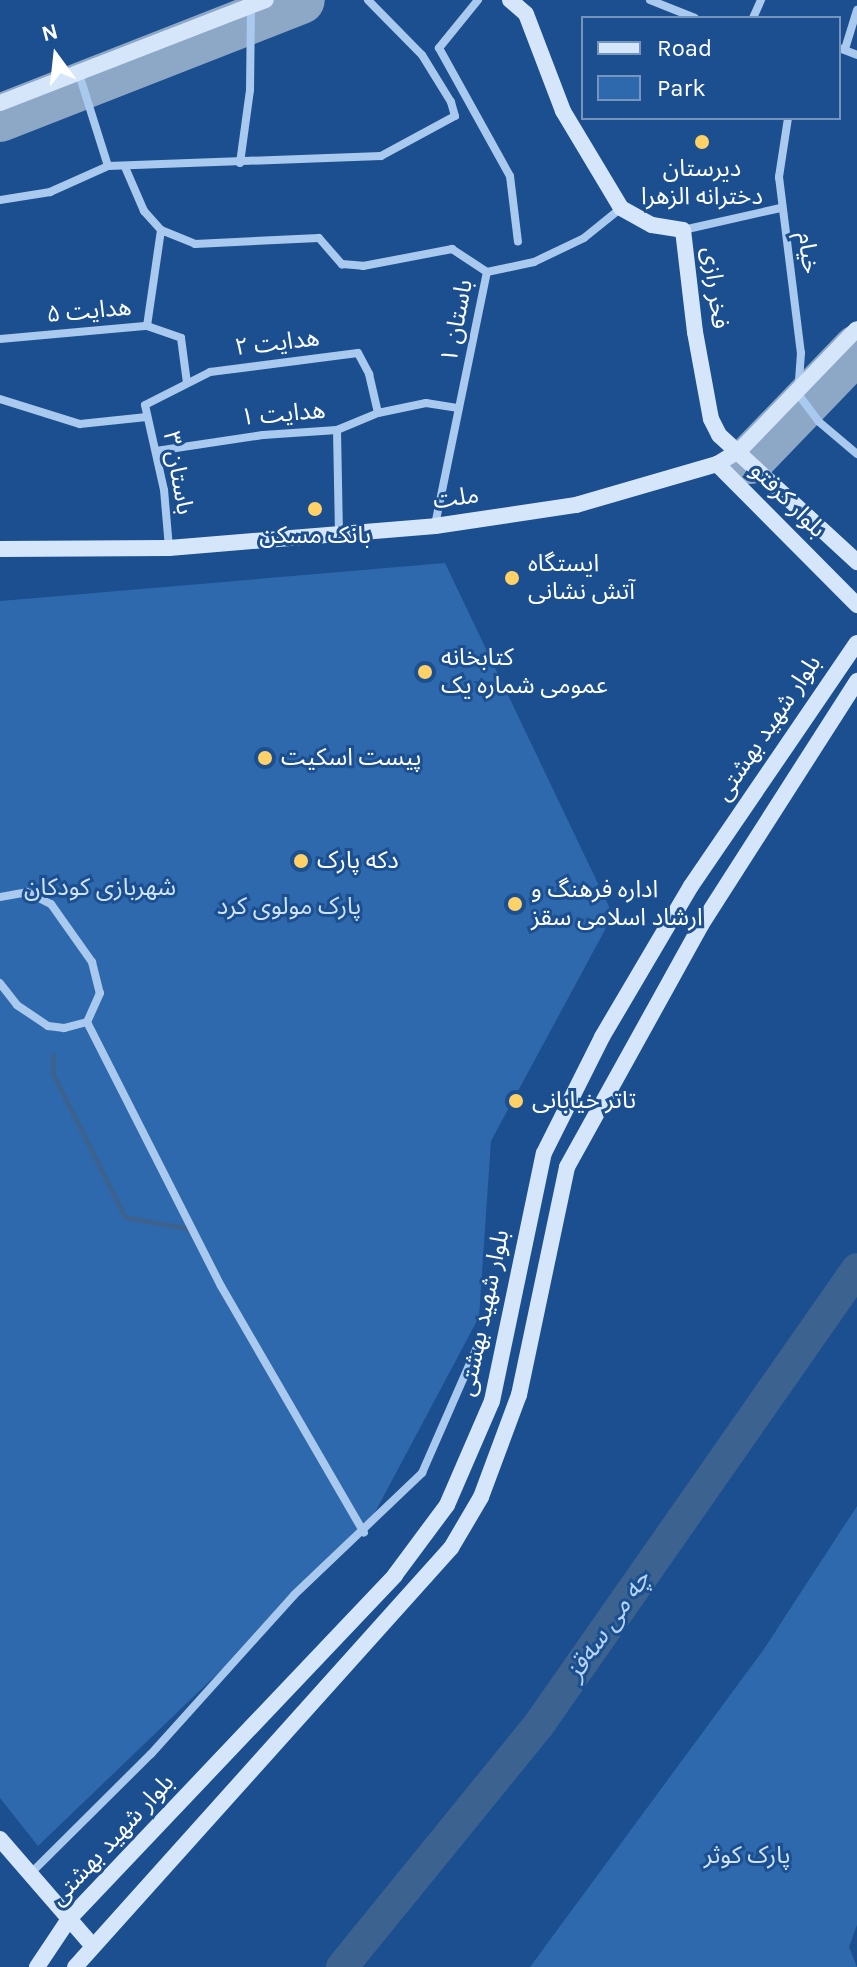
<!DOCTYPE html>
<html>
<head>
<meta charset="utf-8">
<style>
  body { margin:0 }
  #map { position:relative; width:857px; height:1967px; overflow:hidden; background:#1b4f8f; font-family:Karla,"Noto Sans Arabic",sans-serif }
  div>[style] { position:absolute }
  .green>* { inset:0; background:#2e69ad }
  .stream>* { height:5px; margin:-2.5px; padding:0 2.5px; transform-origin:2.5px; border-radius:2.5px; background:#3c6290 }
  .river>* { height:32px; margin:-16px; padding:0 16px; transform-origin:16px; border-radius:16px; background:#3c6290 }
  .taxiway>* { height:48px; margin:-24px; padding:0 24px; transform-origin:24px; border-radius:24px; background:#8da7c7 }
  .street>* { height:8px; margin:-4px; padding:0 4px; transform-origin:4px; border-radius:4px; background:#a9c9ee }
  .secondary>* { height:16px; margin:-8px; padding:0 8px; transform-origin:8px; border-radius:8px; background:#d6e6fa }
  .dots>* { width:22px; height:22px; translate:-50% -50%; box-sizing:border-box; border:4px solid #1b4f8f; border-radius:50% }
  span { translate:-50% -50%; white-space:nowrap; text-align:center; line-height:1.15; -webkit-text-stroke:6px #1b4f8f; paint-order:stroke }
  .poi-label { font-size:24px; color:#fff }
  .left { translate:0 -50%; text-align:left }
  .street-label { font-size:24px; color:#fff }
  .park-label { font-size:24px; color:#cfe3fa }
  .water-label { font-size:26px; color:#b5d3f5; font-style:italic }
  .legend { position:absolute; left:581px; top:16px; width:260px; height:104px; box-sizing:border-box; background:#1b4f8f; border:2px solid #7695bc; margin:0; padding:10px 14px; list-style:none; font-size:24px; color:#fff }
  .legend li { display:flex; align-items:center; gap:16px; height:40px }
  .legend b { width:40px; border:2px solid #7695bc }
  .north { position:absolute; left:16px; top:16px; width:80px; height:80px; -webkit-text-stroke:6px #1b4f8f; paint-order:stroke; rotate:345deg; font-size:22px; font-weight:700; line-height:32px; text-align:center; color:#fff }
  .north::after { content:''; display:block; margin:auto; width:28px; height:36px; background:#fff; clip-path:polygon(50% 0,100% 100%,50% 72%,0 100%) }
</style>
</head>
<body>
<div id="map">
  <div class="green">
    <i style="clip-path:polygon(445px 563px,613px 915px,491px 1141px,479px 1317px,364px 1533px,38px 1846px,0 1798px,0 601px)"></i>
    <i style="clip-path:polygon(857px 1506px,857px 1925px,849px 1947px,857px 1967px,530px 1967px,764px 1649px)"></i>
  </div>
  <div class="stream">
    <i style="left:53px;top:1055px;width:19px;rotate:90deg"></i>
    <i style="left:53px;top:1074px;width:160px;rotate:63.3deg"></i>
    <i style="left:125px;top:1217px;width:67px;rotate:10.3deg"></i>
  </div>
  <div class="river">
    <i style="left:342px;top:1967px;width:311px;rotate:-50.9deg"></i>
    <i style="left:538px;top:1726px;width:557px;rotate:-55.08deg"></i>
  </div>
  <div class="taxiway">
    <i style="left:0;top:118px;width:323px;rotate:-21.4deg"></i>
    <i style="left:750px;top:460px;width:154px;rotate:-46.1deg"></i>
  </div>
  <div class="street">
    <i style="left:478px;top:0;width:62px;rotate:129.1deg"></i>
    <i style="left:439px;top:48px;width:146px;rotate:61deg"></i>
    <i style="left:510px;top:176px;width:66px;rotate:83.1deg"></i>
    <i style="left:650px;top:0;width:48px;rotate:21.8deg"></i>
    <i style="left:753px;top:18px;width:20px;rotate:-66deg"></i>
    <i style="left:839px;top:48px;width:19px;rotate:21deg"></i>
    <i style="left:845px;top:49px;width:41px;rotate:-72.9deg"></i>
    <i style="left:788px;top:118px;width:60px;rotate:98.7deg"></i>
    <i style="left:779px;top:177px;width:177px;rotate:82.9deg"></i>
    <i style="left:801px;top:353px;width:41px;rotate:94.2deg"></i>
    <i style="left:798px;top:394px;width:34px;rotate:53deg"></i>
    <i style="left:818px;top:421px;width:51px;rotate:40.2deg"></i>
    <i style="left:240px;top:163px;width:74px;rotate:-82.2deg"></i>
    <i style="left:250px;top:90px;width:84px;rotate:-89.3deg"></i>
    <i style="left:108px;top:166px;width:273px;rotate:-2.1deg"></i>
    <i style="left:381px;top:156px;width:84px;rotate:-28.4deg"></i>
    <i style="left:455px;top:116px;width:15px;rotate:-106deg"></i>
    <i style="left:451px;top:102px;width:55px;rotate:-121.7deg"></i>
    <i style="left:422px;top:55px;width:77px;rotate:-134.5deg"></i>
    <i style="left:125px;top:167px;width:48px;rotate:66.6deg"></i>
    <i style="left:144px;top:211px;width:25px;rotate:48deg"></i>
    <i style="left:161px;top:230px;width:37px;rotate:22deg"></i>
    <i style="left:195px;top:244px;width:124px;rotate:-2.8deg"></i>
    <i style="left:319px;top:238px;width:35px;rotate:49deg"></i>
    <i style="left:342px;top:264px;width:21px;rotate:5deg"></i>
    <i style="left:363px;top:266px;width:91px;rotate:-10.8deg"></i>
    <i style="left:452px;top:249px;width:42px;rotate:33.3deg"></i>
    <i style="left:0;top:200px;width:51px;rotate:-9.1deg"></i>
    <i style="left:50px;top:192px;width:64px;rotate:-24.1deg"></i>
    <i style="left:108px;top:166px;width:100px;rotate:-107.5deg"></i>
    <i style="left:683px;top:230px;width:100px;rotate:-12.7deg"></i>
    <i style="left:487px;top:272px;width:48px;rotate:-12deg"></i>
    <i style="left:534px;top:262px;width:55px;rotate:-25.6deg"></i>
    <i style="left:584px;top:238px;width:48px;rotate:-39deg"></i>
    <i style="left:147px;top:326px;width:97px;rotate:-81.7deg"></i>
    <i style="left:0;top:339px;width:148px;rotate:-5.1deg"></i>
    <i style="left:147px;top:326px;width:36px;rotate:19deg"></i>
    <i style="left:181px;top:338px;width:45px;rotate:82.4deg"></i>
    <i style="left:0;top:399px;width:84px;rotate:17.4deg"></i>
    <i style="left:80px;top:424px;width:67px;rotate:-6deg"></i>
    <i style="left:337px;top:430px;width:104px;rotate:88.9deg"></i>
    <i style="left:156px;top:451px;width:108px;rotate:-8.5deg"></i>
    <i style="left:263px;top:435px;width:74px;rotate:-3.9deg"></i>
    <i style="left:337px;top:430px;width:44px;rotate:-22.5deg"></i>
    <i style="left:378px;top:413px;width:49px;rotate:-11.8deg"></i>
    <i style="left:426px;top:403px;width:33px;rotate:9deg"></i>
    <i style="left:435px;top:525px;width:258px;rotate:-78.4deg"></i>
    <i style="left:169px;top:548px;width:58px;rotate:-94.9deg"></i>
    <i style="left:164px;top:490px;width:87px;rotate:-102.6deg"></i>
    <i style="left:145px;top:405px;width:73px;rotate:-26.9deg"></i>
    <i style="left:210px;top:372px;width:149px;rotate:-7.3deg"></i>
    <i style="left:358px;top:353px;width:24px;rotate:62deg"></i>
    <i style="left:369px;top:374px;width:40px;rotate:77deg"></i>
    <i style="left:0;top:897px;width:27px;rotate:-10deg"></i>
    <i style="left:27px;top:892px;width:27px;rotate:27deg"></i>
    <i style="left:51px;top:904px;width:71px;rotate:54.7deg"></i>
    <i style="left:92px;top:962px;width:32px;rotate:76deg"></i>
    <i style="left:100px;top:993px;width:32px;rotate:114deg"></i>
    <i style="left:87px;top:1022px;width:24px;rotate:165deg"></i>
    <i style="left:64px;top:1028px;width:16px;rotate:-173deg"></i>
    <i style="left:48px;top:1026px;width:37px;rotate:-146deg"></i>
    <i style="left:17px;top:1005px;width:28px;rotate:-128deg"></i>
    <i style="left:87px;top:1022px;width:296px;rotate:63.1deg"></i>
    <i style="left:221px;top:1286px;width:285px;rotate:59.9deg"></i>
    <i style="left:30px;top:1874px;width:170px;rotate:-44.8deg"></i>
    <i style="left:151px;top:1754px;width:214px;rotate:-48deg"></i>
    <i style="left:294px;top:1595px;width:177px;rotate:-43.6deg"></i>
    <i style="left:422px;top:1473px;width:147px;rotate:-66.4deg"></i>
  </div>
  <div class="secondary">
    <i style="left:510px;top:0;width:21px;rotate:41deg"></i>
    <i style="left:526px;top:14px;width:104px;rotate:69.1deg"></i>
    <i style="left:563px;top:111px;width:113px;rotate:59.1deg"></i>
    <i style="left:621px;top:208px;width:35px;rotate:29deg"></i>
    <i style="left:652px;top:225px;width:31px;rotate:9deg"></i>
    <i style="left:683px;top:230px;width:103px;rotate:83.3deg"></i>
    <i style="left:695px;top:332px;width:88px;rotate:79.6deg"></i>
    <i style="left:711px;top:419px;width:18px;rotate:63deg"></i>
    <i style="left:719px;top:435px;width:188px;rotate:42.6deg"></i>
    <i style="left:0;top:103px;width:285px;rotate:-21.2deg"></i>
    <i style="left:717px;top:464px;width:199px;rotate:45.2deg"></i>
    <i style="left:0;top:549px;width:169px;rotate:-0.3deg"></i>
    <i style="left:169px;top:548px;width:267px;rotate:-4.7deg"></i>
    <i style="left:435px;top:526px;width:143px;rotate:-8.5deg"></i>
    <i style="left:576px;top:505px;width:147px;rotate:-16.2deg"></i>
    <i style="left:717px;top:464px;width:27px;rotate:-31deg"></i>
    <i style="left:740px;top:450px;width:168px;rotate:-46deg"></i>
    <i style="left:0;top:1839px;width:139px;rotate:49.1deg"></i>
    <i style="left:37px;top:1967px;width:58px;rotate:-56.3deg"></i>
    <i style="left:69px;top:1919px;width:474px;rotate:-46.5deg"></i>
    <i style="left:395px;top:1575px;width:87px;rotate:-53.4deg"></i>
    <i style="left:447px;top:1505px;width:113px;rotate:-66.6deg"></i>
    <i style="left:492px;top:1401px;width:253px;rotate:-78.2deg"></i>
    <i style="left:544px;top:1153px;width:130px;rotate:-63.4deg"></i>
    <i style="left:602px;top:1037px;width:175px;rotate:-59.5deg"></i>
    <i style="left:691px;top:886px;width:294px;rotate:-55.7deg"></i>
    <i style="left:75px;top:1967px;width:563px;rotate:-48.1deg"></i>
    <i style="left:451px;top:1548px;width:59px;rotate:-59.5deg"></i>
    <i style="left:481px;top:1497px;width:109px;rotate:-69.6deg"></i>
    <i style="left:519px;top:1395px;width:233px;rotate:-78.1deg"></i>
    <i style="left:567px;top:1167px;width:277px;rotate:-61deg"></i>
    <i style="left:701px;top:925px;width:290px;rotate:-57.4deg"></i>
  </div>
  <div class="dots">
    <i style="left:702px;top:142px;background:#ffd166"></i>
    <i style="left:315px;top:509px;background:#ffd166"></i>
    <i style="left:512px;top:578px;background:#ffd166"></i>
    <i style="left:425px;top:672px;background:#ffd166"></i>
    <i style="left:265px;top:758px;background:#ffd166"></i>
    <i style="left:301px;top:861px;background:#ffd166"></i>
    <i style="left:515px;top:904px;background:#ffd166"></i>
    <i style="left:516px;top:1101px;background:#ffd166"></i>
  </div>
  <div class="poi-label">
    <span style="left:702px;top:183px">دیرستان<br>دخترانه الزهرا</span>
    <span style="left:315px;top:536px">بانک مسکن</span>
    <span class="left" style="left:528px;top:578px">ایستگاه<br>آتش نشانی</span>
    <span class="left" style="left:441px;top:672px">کتابخانه<br>عمومی شماره یک</span>
    <span class="left" style="left:281px;top:758px">پیست اسکیت</span>
    <span class="left" style="left:317px;top:861px">دکه پارک</span>
    <span class="left" style="left:531px;top:904px">اداره فرهنگ و<br>ارشاد اسلامی سقز</span>
    <span class="left" style="left:532px;top:1101px">تاتر خیابانی</span>
  </div>
  <div class="street-label">
    <span style="left:808px;top:253px;rotate:82deg">خیام</span>
    <span style="left:715px;top:288px;rotate:83deg">فخر رازی</span>
    <span style="left:89px;top:311px;rotate:-5deg">هدایت ۵</span>
    <span style="left:457px;top:321px;rotate:-79deg">باستان ۱</span>
    <span style="left:277px;top:343px;rotate:-7deg">هدایت ۲</span>
    <span style="left:283px;top:414px;rotate:-5deg">هدایت ۱</span>
    <span style="left:178px;top:473px;rotate:80deg">باستان ۳</span>
    <span style="left:456px;top:498px;rotate:-8deg">ملت</span>
    <span style="left:788px;top:500px;rotate:45deg">بلوار کرفتو</span>
    <span style="left:768px;top:728px;rotate:-56deg">بلوار شهید بهشتی</span>
    <span style="left:484px;top:1313px;rotate:-78deg">بلوار شهید بهشتی</span>
    <span style="left:112px;top:1840px;rotate:-47deg">بلوار شهید بهشتی</span>
  </div>
  <div class="park-label">
    <span style="left:100px;top:888px">شهربازی کودکان</span>
    <span style="left:289px;top:907px">پارک مولوی کرد</span>
    <span style="left:747px;top:1856px">پارک کوثر</span>
  </div>
  <div class="water-label">
    <span style="left:608px;top:1625px;rotate:-55deg">چە می سەقز</span>
  </div>
  <ul class="legend">
  <li><b style="height:10px;background:#d6e6fa"></b>Road</li>
  <li><b style="height:22px;background:#2e69ad"></b>Park</li>
  </ul>
  <div class="north">N</div>
</div>
</body>
</html>
